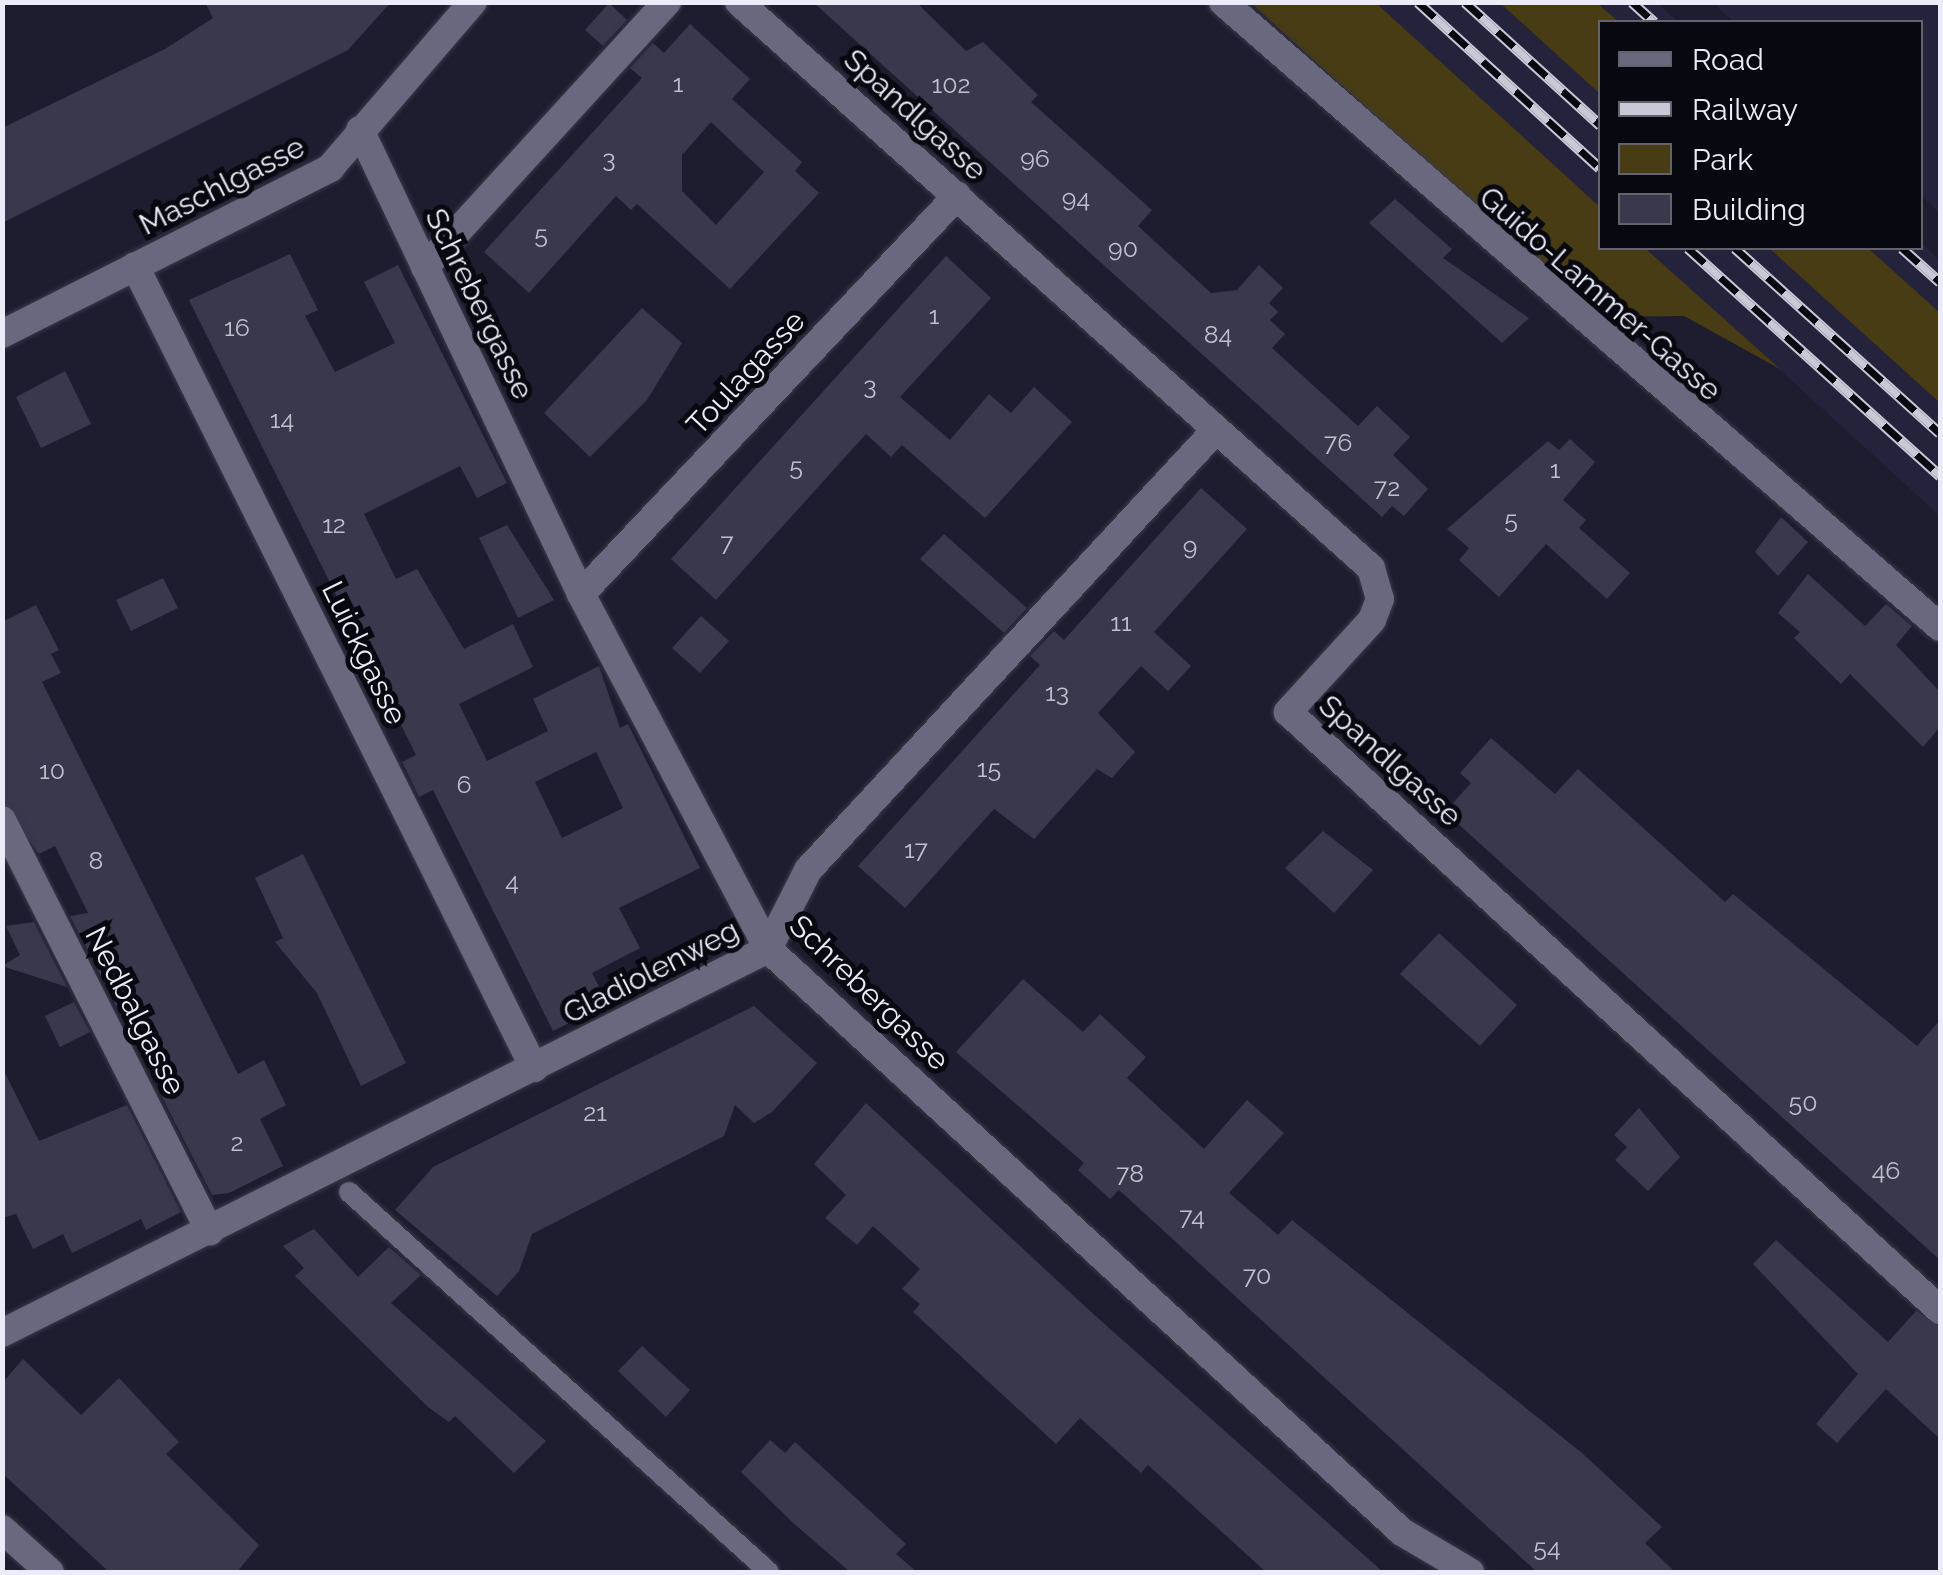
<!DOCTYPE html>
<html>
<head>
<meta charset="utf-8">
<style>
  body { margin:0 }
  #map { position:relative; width:1943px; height:1575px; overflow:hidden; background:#1e1d2f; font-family:Raleway,sans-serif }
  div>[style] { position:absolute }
  .built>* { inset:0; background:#24233b }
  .green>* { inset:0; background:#483c15 }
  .building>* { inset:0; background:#39384d }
  .roads { filter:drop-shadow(0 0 2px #3a3949) drop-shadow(0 0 2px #3a3949) }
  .service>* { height:20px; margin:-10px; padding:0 10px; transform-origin:10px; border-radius:10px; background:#69687f }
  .minor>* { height:28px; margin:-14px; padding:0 14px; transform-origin:14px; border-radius:14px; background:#69687f }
  .rail>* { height:11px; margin-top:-5.5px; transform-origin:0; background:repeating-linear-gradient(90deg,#080810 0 22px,#c8c8d6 0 44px); box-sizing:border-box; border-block:2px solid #c8c8d6 }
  span { translate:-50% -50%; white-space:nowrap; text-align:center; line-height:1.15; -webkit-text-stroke:10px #080810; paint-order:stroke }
  .number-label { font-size:25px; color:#bfbfce }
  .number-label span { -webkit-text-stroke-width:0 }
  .street-label { font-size:30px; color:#ececf9 }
  .frame { position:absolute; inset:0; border:5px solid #ececf9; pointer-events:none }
  .legend { position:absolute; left:1598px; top:20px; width:325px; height:230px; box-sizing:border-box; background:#080810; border:2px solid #63636d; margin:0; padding:12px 18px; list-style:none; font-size:30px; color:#ececf9 }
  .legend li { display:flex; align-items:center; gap:20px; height:50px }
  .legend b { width:50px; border:2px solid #63636d }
</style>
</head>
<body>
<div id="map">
  <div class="built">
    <i style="clip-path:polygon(1376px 3px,1500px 3px,1600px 94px,1600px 207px)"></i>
    <i style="clip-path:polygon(1597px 3px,1657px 3px,1679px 22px,1619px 22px)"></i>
    <i style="clip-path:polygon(1713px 3px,1940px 3px,1940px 213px,1921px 196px,1920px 22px,1734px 22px)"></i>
    <i style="clip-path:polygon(1921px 242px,1940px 260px,1940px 314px,1868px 248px)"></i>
    <i style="clip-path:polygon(1646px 248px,1769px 248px,1940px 403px,1940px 516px)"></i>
  </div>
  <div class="green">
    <i style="clip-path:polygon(1251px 3px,1376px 3px,1600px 207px,1600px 248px,1645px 248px,1780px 369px,1684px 316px,1597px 317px)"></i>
    <i style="clip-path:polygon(1500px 3px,1597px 3px,1619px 22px,1600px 22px,1600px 94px)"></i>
    <i style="clip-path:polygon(1769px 248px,1868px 248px,1940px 313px,1940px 403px)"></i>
  </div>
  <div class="building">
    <i style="clip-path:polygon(205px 2px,391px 2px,348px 50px,2px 223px,2px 128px,165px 49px,213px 18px)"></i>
    <i style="clip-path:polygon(813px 2px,916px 2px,966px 51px,983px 42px,1038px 95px,1031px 102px,1152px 210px,1138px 226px,1211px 293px,1237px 290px,1259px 265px,1283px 288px,1269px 303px,1278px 312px,1270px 320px,1285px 334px,1272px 348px,1358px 426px,1377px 406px,1410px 437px,1393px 455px,1428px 489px,1404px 516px,1392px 506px,1382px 517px)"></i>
    <i style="clip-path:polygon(609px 3px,627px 20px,603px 46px,585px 30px)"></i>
    <i style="clip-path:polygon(evenodd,690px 24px,750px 79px,732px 99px,802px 162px,795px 171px,819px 193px,730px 289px,637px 204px,631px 210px,616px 196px,529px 293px,484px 252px,642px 78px,630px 68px,653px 43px,664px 53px,690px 24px,711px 122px,764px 172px,716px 225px,682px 191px,682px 155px,711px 122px)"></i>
    <i style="clip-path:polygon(1395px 199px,1452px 249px,1443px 258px,1529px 318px,1502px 343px,1369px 223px)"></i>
    <i style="clip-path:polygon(evenodd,290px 254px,318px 310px,305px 316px,335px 372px,395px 343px,364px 282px,398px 265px,507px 483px,477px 498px,460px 466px,364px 514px,396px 579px,417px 569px,464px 649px,513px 624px,533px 667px,459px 704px,487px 761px,548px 731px,533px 699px,599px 666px,620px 728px,628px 724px,700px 868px,619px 908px,640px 948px,592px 973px,608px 1004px,553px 1031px,433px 790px,419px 797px,402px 762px,416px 755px,189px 300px,290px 254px,596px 752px,623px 808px,562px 838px,535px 782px,596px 752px)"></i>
    <i style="clip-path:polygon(946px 256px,991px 298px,900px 397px,950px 440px,989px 394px,1011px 413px,1034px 387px,1072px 422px,985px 518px,902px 445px,891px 457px,866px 434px,716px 600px,671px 559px)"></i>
    <i style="clip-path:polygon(642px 308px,682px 343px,647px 400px,590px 457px,544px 413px)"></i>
    <i style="clip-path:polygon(65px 371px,91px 424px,41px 448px,16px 397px)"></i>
    <i style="clip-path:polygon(1570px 439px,1595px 462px,1563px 500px,1586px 520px,1579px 528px,1630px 573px,1607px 599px,1546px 544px,1499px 597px,1459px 560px,1469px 548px,1447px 529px,1548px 441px,1559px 450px)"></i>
    <i style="clip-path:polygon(1201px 488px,1247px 529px,1154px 632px,1191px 666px,1168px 691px,1141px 666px,1098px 713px,1135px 752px,1112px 778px,1097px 769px,1034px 839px,994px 809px,905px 908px,858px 866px,1040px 665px,1030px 656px,1054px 631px,1064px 640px)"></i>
    <i style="clip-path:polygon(1781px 517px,1808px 542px,1778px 576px,1755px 552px)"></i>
    <i style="clip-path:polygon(507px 525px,554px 600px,518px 618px,479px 538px)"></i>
    <i style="clip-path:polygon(944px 534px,1027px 608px,1004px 633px,920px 559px)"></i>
    <i style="clip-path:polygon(1808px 574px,1865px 626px,1886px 604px,1912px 626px,1896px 645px,1940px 692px,1940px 727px,1923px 747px,1850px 674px,1841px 684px,1794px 638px,1800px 632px,1778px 613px)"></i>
    <i style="clip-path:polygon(163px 578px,178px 608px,131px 631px,116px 600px)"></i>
    <i style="clip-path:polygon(36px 605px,59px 650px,51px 654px,61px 673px,42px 682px,238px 1074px,264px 1060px,286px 1105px,260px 1119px,283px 1166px,229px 1193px,212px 1195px,159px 1091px,174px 1084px,136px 1009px,121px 1016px,70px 916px,88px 913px,55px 846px,39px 854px,2px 803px,2px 622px)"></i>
    <i style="clip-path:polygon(701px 616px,729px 641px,700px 673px,672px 648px)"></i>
    <i style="clip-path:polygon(1491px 738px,1555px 794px,1578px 769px,1725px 902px,1733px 894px,1917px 1046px,1940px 1020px,1940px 1260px,1445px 812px,1471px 783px,1460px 773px)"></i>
    <i style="clip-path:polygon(1323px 831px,1373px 870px,1334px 913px,1285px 868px)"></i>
    <i style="clip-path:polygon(303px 854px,406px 1063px,361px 1086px,317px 993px,275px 942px,283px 938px,255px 878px)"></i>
    <i style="clip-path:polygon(34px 922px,67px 987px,2px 966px,20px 955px,6px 926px)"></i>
    <i style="clip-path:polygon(1439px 933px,1517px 1005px,1480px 1046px,1400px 974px)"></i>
    <i style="clip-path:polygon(1023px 979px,1083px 1032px,1100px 1014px,1146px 1057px,1127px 1078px,1204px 1149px,1247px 1100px,1284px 1133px,1229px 1193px,1278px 1235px,1292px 1220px,1582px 1453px,1662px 1527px,1645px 1543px,1675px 1572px,1537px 1572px,1119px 1190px,1110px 1199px,1078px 1170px,1084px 1163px,956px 1052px)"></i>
    <i style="clip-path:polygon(74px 1002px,90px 1032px,60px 1047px,45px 1016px)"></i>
    <i style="clip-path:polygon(754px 1006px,817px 1063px,772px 1112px,754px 1123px,735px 1105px,724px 1136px,532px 1234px,519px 1271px,497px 1296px,395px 1210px,433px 1167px)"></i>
    <i style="clip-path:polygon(2px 1067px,39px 1141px,127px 1105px,181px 1212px,146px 1230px,141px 1219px,72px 1253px,63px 1234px,33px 1249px,16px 1214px,2px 1218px)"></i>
    <i style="clip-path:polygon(866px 1103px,1090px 1311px,1383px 1572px,1266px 1572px,1148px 1465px,1141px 1473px,1080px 1418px,1056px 1444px,913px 1312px,920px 1304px,902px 1289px,920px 1269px,873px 1226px,857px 1245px,825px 1218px,846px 1195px,814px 1164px)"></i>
    <i style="clip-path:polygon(1639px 1108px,1680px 1157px,1648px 1191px,1615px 1160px,1627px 1147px,1614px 1135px)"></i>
    <i style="clip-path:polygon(314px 1229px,358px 1277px,389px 1247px,421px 1275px,391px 1303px,546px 1441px,514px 1473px,455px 1416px,449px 1422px,428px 1407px,295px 1276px,304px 1268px,283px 1246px)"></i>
    <i style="clip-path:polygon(1776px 1240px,1888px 1342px,1916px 1311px,1940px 1327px,1940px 1439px,1886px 1389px,1837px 1443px,1816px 1424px,1858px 1374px,1753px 1264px)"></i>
    <i style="clip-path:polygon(642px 1346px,690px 1390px,666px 1417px,618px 1371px)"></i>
    <i style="clip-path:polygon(23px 1359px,81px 1415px,119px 1378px,179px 1442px,166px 1454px,259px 1545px,237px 1572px,109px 1572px,2px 1473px,2px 1383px)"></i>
    <i style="clip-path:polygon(770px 1440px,785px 1453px,795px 1442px,906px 1544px,896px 1554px,917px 1572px,850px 1572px,792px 1522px,741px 1472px)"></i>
  </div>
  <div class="roads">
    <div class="service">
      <i style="left:349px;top:1192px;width:566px;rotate:42.14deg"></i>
    </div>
    <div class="minor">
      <i style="left:739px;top:2px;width:848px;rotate:41.85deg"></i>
      <i style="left:1371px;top:568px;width:32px;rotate:74deg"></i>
      <i style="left:1380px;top:599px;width:22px;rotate:111deg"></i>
      <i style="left:1372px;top:620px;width:125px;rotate:132.4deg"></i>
      <i style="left:1288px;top:712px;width:885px;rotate:42.53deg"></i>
      <i style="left:1223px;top:2px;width:951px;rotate:41.08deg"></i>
      <i style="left:360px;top:130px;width:514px;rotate:64.53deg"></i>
      <i style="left:581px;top:594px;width:401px;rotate:62.2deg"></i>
      <i style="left:768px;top:949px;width:861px;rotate:42.6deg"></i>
      <i style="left:1402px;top:1532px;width:79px;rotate:30.5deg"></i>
      <i style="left:135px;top:266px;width:896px;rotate:63.55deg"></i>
      <i style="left:425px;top:267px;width:359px;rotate:-47.6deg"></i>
      <i style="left:2px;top:334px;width:368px;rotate:-26.8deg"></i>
      <i style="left:330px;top:168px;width:219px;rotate:-49.3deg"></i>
      <i style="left:581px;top:594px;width:548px;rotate:-46.63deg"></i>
      <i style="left:2px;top:820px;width:461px;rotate:63.2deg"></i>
      <i style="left:2px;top:1333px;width:857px;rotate:-26.62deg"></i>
      <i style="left:768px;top:949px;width:89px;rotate:-63.1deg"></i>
      <i style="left:808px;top:870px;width:599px;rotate:-47.17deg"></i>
      <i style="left:2px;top:1529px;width:64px;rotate:41.9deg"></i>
    </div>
  </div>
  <div class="rail">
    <i style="left:1418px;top:2px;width:246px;rotate:42.4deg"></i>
    <i style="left:1465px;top:2px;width:183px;rotate:42.3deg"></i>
    <i style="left:1632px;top:2px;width:30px;rotate:42deg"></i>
    <i style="left:1688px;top:248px;width:340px;rotate:42.1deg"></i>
    <i style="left:1735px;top:248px;width:276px;rotate:42.1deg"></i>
    <i style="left:1902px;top:248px;width:51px;rotate:41.8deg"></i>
  </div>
  <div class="number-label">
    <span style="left:678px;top:83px">1</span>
    <span style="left:951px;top:84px">102</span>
    <span style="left:609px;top:158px">3</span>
    <span style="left:1035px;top:158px">96</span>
    <span style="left:1076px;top:198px">94</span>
    <span style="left:541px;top:234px">5</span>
    <span style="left:1123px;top:248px">90</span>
    <span style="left:934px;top:315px">1</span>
    <span style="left:237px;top:327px">16</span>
    <span style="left:1218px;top:334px">84</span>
    <span style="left:870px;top:385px">3</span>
    <span style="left:282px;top:419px">14</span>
    <span style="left:1338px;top:442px">76</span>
    <span style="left:796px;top:466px">5</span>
    <span style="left:1555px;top:469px">1</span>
    <span style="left:1387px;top:487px">72</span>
    <span style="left:1511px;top:519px">5</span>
    <span style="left:334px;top:524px">12</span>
    <span style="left:727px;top:542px">7</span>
    <span style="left:1190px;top:546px">9</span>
    <span style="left:1121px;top:622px">11</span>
    <span style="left:1057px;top:692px">13</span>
    <span style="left:989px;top:768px">15</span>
    <span style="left:52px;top:770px">10</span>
    <span style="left:464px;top:784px">6</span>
    <span style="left:916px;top:849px">17</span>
    <span style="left:96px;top:860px">8</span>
    <span style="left:512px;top:881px">4</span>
    <span style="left:1803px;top:1102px">50</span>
    <span style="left:595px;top:1112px">21</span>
    <span style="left:237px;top:1142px">2</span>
    <span style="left:1886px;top:1170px">46</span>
    <span style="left:1130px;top:1173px">78</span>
    <span style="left:1192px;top:1216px">74</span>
    <span style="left:1257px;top:1275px">70</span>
    <span style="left:1547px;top:1547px">54</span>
  </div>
  <div class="street-label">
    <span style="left:915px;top:115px;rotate:42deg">Spandlgasse</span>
    <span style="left:222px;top:186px;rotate:-27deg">Maschlgasse</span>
    <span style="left:1600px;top:294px;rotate:41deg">Guido-Lammer-Gasse</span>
    <span style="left:479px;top:304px;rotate:64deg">Schrebergasse</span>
    <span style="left:746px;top:373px;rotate:-47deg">Toulagasse</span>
    <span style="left:364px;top:653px;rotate:64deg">Luickgasse</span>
    <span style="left:1390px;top:761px;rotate:42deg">Spandlgasse</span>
    <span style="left:651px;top:972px;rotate:-27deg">Gladiolenweg</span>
    <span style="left:869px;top:993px;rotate:44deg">Schrebergasse</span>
    <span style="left:135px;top:1011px;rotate:63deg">Nedbalgasse</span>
  </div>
  <div class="frame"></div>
  <ul class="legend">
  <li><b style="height:12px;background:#69687f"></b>Road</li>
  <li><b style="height:12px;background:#c8c8d6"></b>Railway</li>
  <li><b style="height:28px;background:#483c15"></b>Park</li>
  <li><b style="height:28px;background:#39384d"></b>Building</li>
  </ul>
</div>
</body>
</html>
